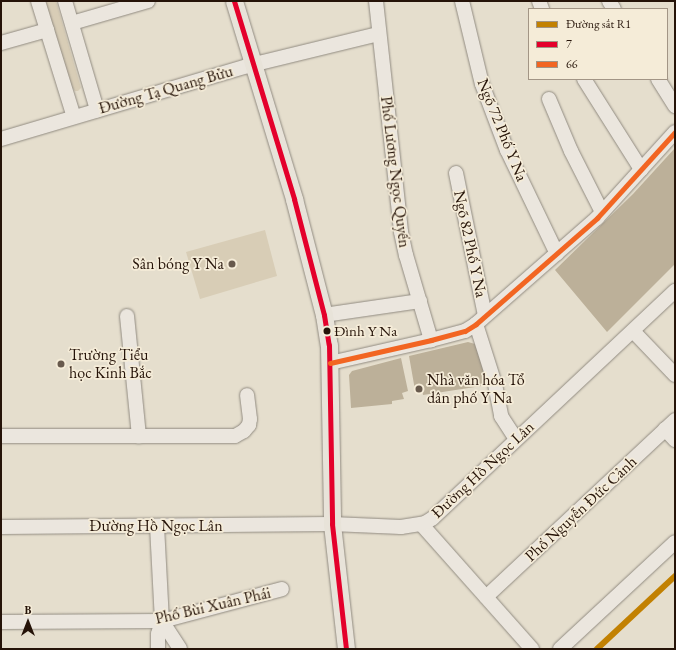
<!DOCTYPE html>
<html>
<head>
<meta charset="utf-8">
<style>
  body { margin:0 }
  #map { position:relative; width:676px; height:650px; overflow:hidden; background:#e5decd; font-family:"EB Garamond",serif }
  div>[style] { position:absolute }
  .green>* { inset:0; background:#d8cdb6 }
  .water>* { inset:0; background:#bcb099 }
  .roads { filter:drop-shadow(0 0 1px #918b81) drop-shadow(0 0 1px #918b81) }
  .minor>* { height:14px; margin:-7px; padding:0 7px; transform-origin:7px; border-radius:7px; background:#ebe6de }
  .major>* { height:17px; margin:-8.5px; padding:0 8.5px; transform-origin:8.5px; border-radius:8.5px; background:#e8e3d9 }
  .bus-1>* { height:5px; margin:-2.5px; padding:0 2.5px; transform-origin:2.5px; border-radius:2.5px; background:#e4002b }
  .bus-2>* { height:5px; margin:-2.5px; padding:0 2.5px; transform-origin:2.5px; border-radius:2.5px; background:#f26522 }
  .rail-1>* { height:6px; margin:-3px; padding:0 3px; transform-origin:3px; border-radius:3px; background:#c28102 }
  .dots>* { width:11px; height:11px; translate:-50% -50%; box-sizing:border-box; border:2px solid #f5ecd8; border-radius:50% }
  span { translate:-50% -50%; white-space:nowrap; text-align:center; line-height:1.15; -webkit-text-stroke:3.5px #f5ecd8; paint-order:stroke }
  .bus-label { font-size:15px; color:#251308 }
  .left { translate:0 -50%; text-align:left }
  .street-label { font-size:16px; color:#251308 }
  .poi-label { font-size:16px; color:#251308 }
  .right { translate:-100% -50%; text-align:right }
  .frame { position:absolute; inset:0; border:2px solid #251308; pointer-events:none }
  .legend { position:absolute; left:528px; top:8px; width:140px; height:72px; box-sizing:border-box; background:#f5ecd8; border:1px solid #a29585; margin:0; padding:5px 7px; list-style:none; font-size:12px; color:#251308 }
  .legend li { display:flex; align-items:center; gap:8px; height:20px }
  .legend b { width:20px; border:1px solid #a29585 }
  .north { position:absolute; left:8px; top:602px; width:40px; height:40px; -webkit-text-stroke:3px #f5ecd8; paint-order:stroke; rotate:0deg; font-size:11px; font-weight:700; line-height:16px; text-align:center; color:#251308 }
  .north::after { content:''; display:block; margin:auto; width:14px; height:18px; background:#251308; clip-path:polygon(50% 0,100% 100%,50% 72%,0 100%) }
</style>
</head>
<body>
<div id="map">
  <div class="green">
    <i style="clip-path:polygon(45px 1px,56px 1px,81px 88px,78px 91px,75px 91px,71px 87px)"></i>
    <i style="clip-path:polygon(265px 230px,277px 276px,200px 299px,186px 252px)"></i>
  </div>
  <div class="water">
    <i style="clip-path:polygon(675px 148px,675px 264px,607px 332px,555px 270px,633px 194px)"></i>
    <i style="clip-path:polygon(468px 342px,475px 344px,488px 385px,423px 395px,422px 389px,415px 390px,409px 356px)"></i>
    <i style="clip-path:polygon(401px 358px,408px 391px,402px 393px,404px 399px,392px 401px,392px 404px,351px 408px,349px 375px,352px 371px)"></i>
  </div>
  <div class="roads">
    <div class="minor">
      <i style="left:38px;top:1px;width:121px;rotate:72.8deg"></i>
      <i style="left:65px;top:1px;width:114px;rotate:73.6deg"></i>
      <i style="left:376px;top:1px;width:232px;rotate:83.8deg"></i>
      <i style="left:401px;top:232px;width:24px;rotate:78deg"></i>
      <i style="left:406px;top:255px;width:89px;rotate:73.6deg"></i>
      <i style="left:462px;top:1px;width:85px;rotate:76.5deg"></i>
      <i style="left:482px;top:84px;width:71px;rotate:69.3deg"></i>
      <i style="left:507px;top:150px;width:115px;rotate:64.3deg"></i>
      <i style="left:539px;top:1px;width:9px;rotate:69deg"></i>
      <i style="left:609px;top:1px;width:9px;rotate:58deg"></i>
      <i style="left:72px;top:23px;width:79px;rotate:-16.1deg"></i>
      <i style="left:1px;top:43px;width:48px;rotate:-15.8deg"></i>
      <i style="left:584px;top:79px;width:107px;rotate:57.7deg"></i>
      <i style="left:658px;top:79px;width:32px;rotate:58deg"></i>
      <i style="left:549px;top:99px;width:56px;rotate:67.1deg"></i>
      <i style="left:571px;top:151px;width:68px;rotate:63.1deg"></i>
      <i style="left:1px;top:139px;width:257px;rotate:-16.5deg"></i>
      <i style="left:247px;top:66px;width:135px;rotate:-13.7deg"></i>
      <i style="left:456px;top:173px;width:145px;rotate:78.5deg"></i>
      <i style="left:324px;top:315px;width:97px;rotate:-8.3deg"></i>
      <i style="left:127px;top:316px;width:121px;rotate:84.3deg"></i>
      <i style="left:476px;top:324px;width:63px;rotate:72.4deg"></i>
      <i style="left:495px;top:384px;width:33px;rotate:79deg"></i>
      <i style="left:501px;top:416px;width:27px;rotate:57deg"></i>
      <i style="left:633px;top:331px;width:61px;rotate:46.3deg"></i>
      <i style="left:330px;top:363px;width:104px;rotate:-12.8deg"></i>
      <i style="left:431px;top:340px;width:35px;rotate:-15deg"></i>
      <i style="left:465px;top:331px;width:13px;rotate:-32deg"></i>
      <i style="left:476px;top:324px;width:161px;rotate:-41.2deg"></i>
      <i style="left:597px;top:218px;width:116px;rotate:-47.8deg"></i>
      <i style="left:665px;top:429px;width:15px;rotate:48deg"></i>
      <i style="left:1px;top:436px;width:234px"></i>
      <i style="left:235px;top:436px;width:10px;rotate:-29deg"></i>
      <i style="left:244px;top:431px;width:8px;rotate:-50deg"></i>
      <i style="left:249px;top:425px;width:6px;rotate:-81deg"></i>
      <i style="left:250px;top:419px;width:24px;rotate:-97deg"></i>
      <i style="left:422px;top:525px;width:166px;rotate:48.4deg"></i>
      <i style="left:157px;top:526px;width:95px;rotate:87deg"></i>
      <i style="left:162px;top:621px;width:14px;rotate:107deg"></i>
      <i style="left:158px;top:634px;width:15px;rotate:90deg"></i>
      <i style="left:1px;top:527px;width:331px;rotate:-0.5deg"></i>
      <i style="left:332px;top:524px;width:69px;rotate:2.5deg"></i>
      <i style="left:401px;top:527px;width:24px;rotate:-9deg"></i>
      <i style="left:425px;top:523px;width:9px;rotate:-32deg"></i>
      <i style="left:433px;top:518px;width:332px;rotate:-43.2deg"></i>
      <i style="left:486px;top:597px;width:259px;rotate:-43.1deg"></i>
      <i style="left:162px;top:621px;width:33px;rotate:57deg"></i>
      <i style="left:1px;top:622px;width:161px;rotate:-0.4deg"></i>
      <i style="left:162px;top:621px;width:124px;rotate:-14.9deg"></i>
      <i style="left:560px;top:649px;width:157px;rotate:-42.9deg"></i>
    </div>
    <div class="major">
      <i style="left:234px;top:1px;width:207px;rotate:73.1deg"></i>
      <i style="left:294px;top:199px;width:120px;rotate:75.5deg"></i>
      <i style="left:324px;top:315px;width:30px;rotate:81deg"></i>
      <i style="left:329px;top:345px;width:179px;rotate:89deg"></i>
      <i style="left:332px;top:524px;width:126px;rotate:83.6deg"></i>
    </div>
  </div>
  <div class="bus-1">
    <i style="left:234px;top:1px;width:207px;rotate:73.1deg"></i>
    <i style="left:294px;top:199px;width:120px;rotate:75.5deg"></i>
    <i style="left:324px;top:315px;width:30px;rotate:81deg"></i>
    <i style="left:329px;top:345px;width:179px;rotate:89deg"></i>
    <i style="left:332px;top:524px;width:126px;rotate:83.6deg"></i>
  </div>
  <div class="bus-2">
    <i style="left:330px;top:363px;width:104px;rotate:-12.8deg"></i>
    <i style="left:431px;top:340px;width:35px;rotate:-15deg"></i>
    <i style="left:465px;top:331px;width:13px;rotate:-32deg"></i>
    <i style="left:476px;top:324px;width:161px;rotate:-41.2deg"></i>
    <i style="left:597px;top:218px;width:116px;rotate:-47.8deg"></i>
  </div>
  <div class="rail-1">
    <i style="left:597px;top:649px;width:107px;rotate:-43.1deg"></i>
  </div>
  <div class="dots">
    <i style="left:232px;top:264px;background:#685a4d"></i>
    <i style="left:327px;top:331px;background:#251308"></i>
    <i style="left:61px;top:364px;background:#685a4d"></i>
    <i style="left:419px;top:389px;background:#685a4d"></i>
  </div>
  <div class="bus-label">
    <span class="left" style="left:334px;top:331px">Đình Y Na</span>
  </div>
  <div class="street-label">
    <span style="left:166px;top:90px;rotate:-16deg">Đường Tạ Quang Bửu</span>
    <span style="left:502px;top:130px;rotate:68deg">Ngõ 72 Phố Y Na</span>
    <span style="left:395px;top:172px;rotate:83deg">Phố Lương Ngọc Quyến</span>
    <span style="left:470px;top:244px;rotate:78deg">Ngõ 82 Phố Y Na</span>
    <span style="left:483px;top:470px;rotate:-43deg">Đường Hồ Ngọc Lân</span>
    <span style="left:581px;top:509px;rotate:-43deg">Phố Nguyễn Đức Cảnh</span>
    <span style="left:156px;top:526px">Đường Hồ Ngọc Lân</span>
    <span style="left:213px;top:606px;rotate:-13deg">Phố Bùi Xuân Phái</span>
  </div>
  <div class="poi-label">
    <span class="right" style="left:224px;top:264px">Sân bóng Y Na</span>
    <span class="left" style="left:69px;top:364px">Trường Tiểu<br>học Kinh Bắc</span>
    <span class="left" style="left:427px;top:389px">Nhà văn hóa Tổ<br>dân phố Y Na</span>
  </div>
  <div class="frame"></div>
  <ul class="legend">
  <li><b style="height:5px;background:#c28102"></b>Đường sắt R1</li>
  <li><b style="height:5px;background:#e4002b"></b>7</li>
  <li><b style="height:5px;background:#f26522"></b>66</li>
  </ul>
  <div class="north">B</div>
</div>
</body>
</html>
